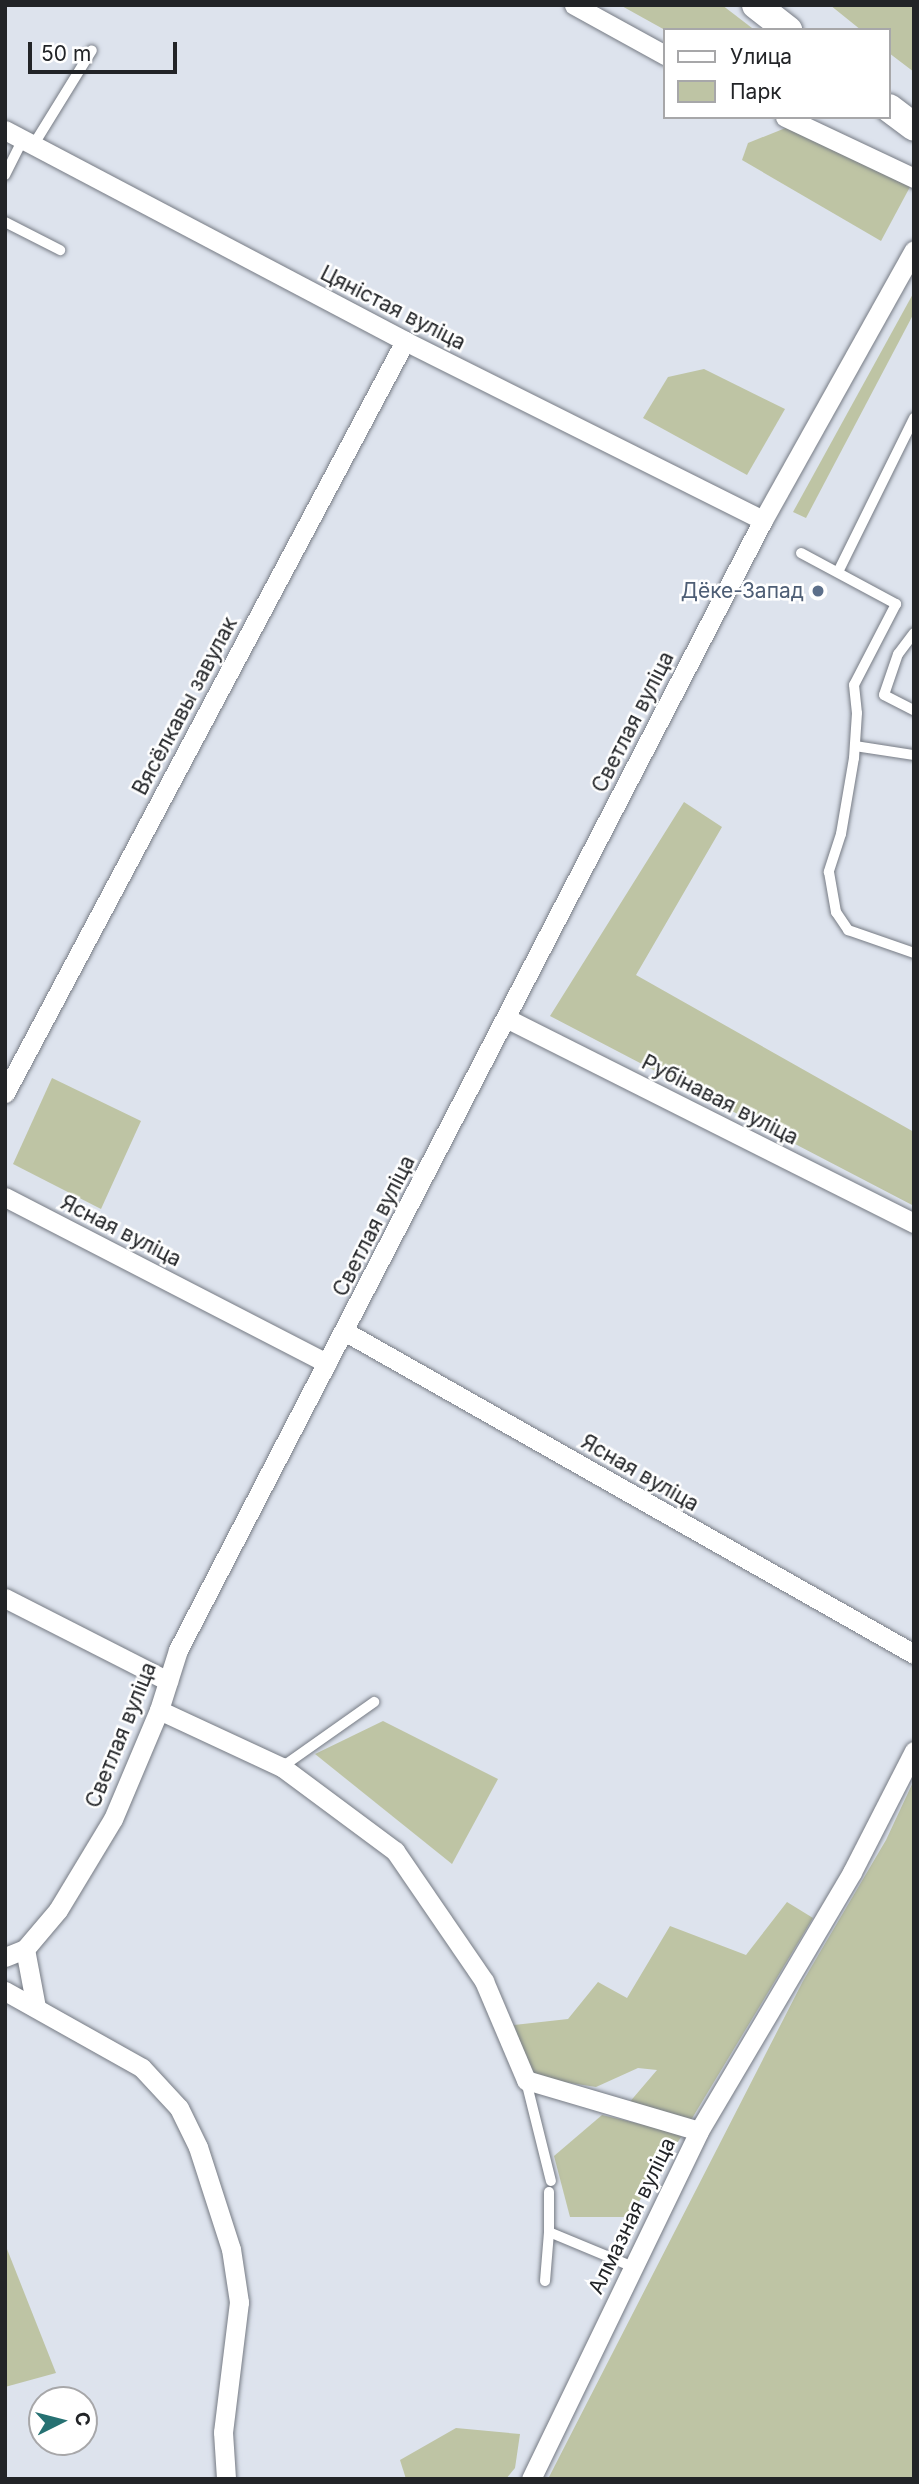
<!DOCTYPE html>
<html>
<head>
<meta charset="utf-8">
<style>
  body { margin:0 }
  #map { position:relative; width:919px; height:2484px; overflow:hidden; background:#dde3ed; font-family:Inter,sans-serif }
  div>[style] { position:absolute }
  .green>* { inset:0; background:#bec4a4 }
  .roads { filter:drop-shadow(0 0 2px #767b84) drop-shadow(0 0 2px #767b84) }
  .lane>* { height:10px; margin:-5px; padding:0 5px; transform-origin:5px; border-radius:5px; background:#fff }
  .street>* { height:19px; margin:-9.5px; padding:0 9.5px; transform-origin:9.5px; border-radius:9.5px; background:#fff }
  .secondary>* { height:28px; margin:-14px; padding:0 14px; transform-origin:14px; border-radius:14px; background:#fff }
  .dots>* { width:19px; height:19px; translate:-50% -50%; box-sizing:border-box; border:4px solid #fff; border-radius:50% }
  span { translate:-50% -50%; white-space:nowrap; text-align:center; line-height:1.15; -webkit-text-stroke:5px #fff; paint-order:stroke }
  .street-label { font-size:21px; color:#222427 }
  .service-label { font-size:21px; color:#4e5e75 }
  .right { translate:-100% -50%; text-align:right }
  .frame { position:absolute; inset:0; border:7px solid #222427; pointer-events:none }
  .legend { position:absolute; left:663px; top:28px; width:228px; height:91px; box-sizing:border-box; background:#fff; border:2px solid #a7a7a9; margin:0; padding:9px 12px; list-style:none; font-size:21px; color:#222427 }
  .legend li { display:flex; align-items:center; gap:14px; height:35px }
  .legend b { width:35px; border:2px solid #a7a7a9 }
  .north { position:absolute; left:28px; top:2386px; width:70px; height:70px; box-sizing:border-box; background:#fff; border:2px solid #a7a7a9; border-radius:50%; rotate:84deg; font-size:19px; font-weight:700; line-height:28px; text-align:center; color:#222427 }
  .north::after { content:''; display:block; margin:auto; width:24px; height:32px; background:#267172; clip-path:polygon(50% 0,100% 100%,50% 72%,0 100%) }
  .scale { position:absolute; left:28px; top:42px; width:149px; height:32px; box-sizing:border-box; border:4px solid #222427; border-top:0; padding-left:9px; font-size:21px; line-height:24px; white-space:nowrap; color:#222427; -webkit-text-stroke:5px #fff; paint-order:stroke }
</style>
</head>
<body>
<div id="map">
  <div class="green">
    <i style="clip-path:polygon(620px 5px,722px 5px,752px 28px,665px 30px)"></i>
    <i style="clip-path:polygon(830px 5px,914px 5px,914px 72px,889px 53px,889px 30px,861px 30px)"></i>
    <i style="clip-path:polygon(788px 127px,911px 185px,881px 241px,742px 160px,748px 143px)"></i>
    <i style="clip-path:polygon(914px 292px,914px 313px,806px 518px,793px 512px)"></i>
    <i style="clip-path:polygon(704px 369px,785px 409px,747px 475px,643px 418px,668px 377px)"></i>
    <i style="clip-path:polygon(684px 802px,722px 827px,636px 975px,914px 1132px,914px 1206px,550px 1016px)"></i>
    <i style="clip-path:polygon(52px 1078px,141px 1121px,101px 1209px,13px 1164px)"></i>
    <i style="clip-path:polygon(383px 1721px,498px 1779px,452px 1864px,315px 1754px)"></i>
    <i style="clip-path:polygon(914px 1780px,914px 2479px,548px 2479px,803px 1981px,886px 1840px)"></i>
    <i style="clip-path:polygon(787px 1902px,813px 1918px,688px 2125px,628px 2104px,657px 2070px,638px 2068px,596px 2087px,532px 2077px,514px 2025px,568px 2019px,598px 1982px,627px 1998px,670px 1926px,746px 1955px)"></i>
    <i style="clip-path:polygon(602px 2115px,683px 2134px,629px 2217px,570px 2217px,554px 2156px)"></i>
    <i style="clip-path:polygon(5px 2244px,56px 2373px,5px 2387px)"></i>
    <i style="clip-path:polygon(456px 2428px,520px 2434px,515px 2468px,506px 2479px,406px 2479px,400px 2460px)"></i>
  </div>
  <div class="roads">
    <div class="lane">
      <i style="left:34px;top:144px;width:110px;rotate:-58.3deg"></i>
      <i style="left:5px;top:175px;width:40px;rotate:-63.4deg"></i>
      <i style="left:5px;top:222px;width:62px;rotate:27deg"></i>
      <i style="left:801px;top:553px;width:108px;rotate:28.2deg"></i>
      <i style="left:896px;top:604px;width:91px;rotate:117.4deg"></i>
      <i style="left:854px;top:685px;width:28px;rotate:84deg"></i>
      <i style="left:857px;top:713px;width:45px;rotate:93.8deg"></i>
      <i style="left:854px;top:758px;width:77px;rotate:99.7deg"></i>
      <i style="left:841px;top:834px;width:40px;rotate:108deg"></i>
      <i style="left:829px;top:872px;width:41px;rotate:80.1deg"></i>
      <i style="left:836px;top:912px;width:22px;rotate:56deg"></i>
      <i style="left:848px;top:930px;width:70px;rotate:19.2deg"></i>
      <i style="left:838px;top:572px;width:172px;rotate:-63.7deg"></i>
      <i style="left:914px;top:633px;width:26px;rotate:127deg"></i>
      <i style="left:898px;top:654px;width:43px;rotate:108.9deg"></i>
      <i style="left:884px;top:695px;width:34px;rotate:27deg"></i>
      <i style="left:855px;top:746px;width:60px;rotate:8.7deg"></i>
      <i style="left:282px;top:1767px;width:113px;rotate:-35.2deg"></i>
      <i style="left:526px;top:2081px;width:103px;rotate:76deg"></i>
      <i style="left:549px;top:2192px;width:40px;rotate:90deg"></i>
      <i style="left:549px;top:2232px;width:91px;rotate:22.6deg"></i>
      <i style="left:545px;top:2281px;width:49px;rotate:-85.3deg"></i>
    </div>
    <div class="street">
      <i style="left:574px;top:5px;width:104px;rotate:28.8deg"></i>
      <i style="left:785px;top:117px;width:143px;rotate:25.3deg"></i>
      <i style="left:5px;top:130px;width:452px;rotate:27.8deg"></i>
      <i style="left:405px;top:341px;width:400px;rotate:26.6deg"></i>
      <i style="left:506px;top:1018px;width:457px;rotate:26.7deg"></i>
      <i style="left:5px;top:1093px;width:852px;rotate:-61.99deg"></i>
      <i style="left:5px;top:1197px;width:362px;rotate:27.3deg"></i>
      <i style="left:344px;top:1331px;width:655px;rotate:29.54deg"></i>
      <i style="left:5px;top:1598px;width:183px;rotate:27deg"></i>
      <i style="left:159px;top:1710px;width:136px;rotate:24.9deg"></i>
      <i style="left:282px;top:1767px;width:141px;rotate:36.6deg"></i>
      <i style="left:395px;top:1851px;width:158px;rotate:55.6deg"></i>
      <i style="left:484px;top:1981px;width:108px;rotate:67deg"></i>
      <i style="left:526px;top:2080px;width:180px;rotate:16.4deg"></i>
      <i style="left:25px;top:1949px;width:59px;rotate:79.3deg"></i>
      <i style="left:5px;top:1957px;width:22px;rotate:-22deg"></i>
      <i style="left:25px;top:1949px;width:51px;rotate:-49.8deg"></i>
      <i style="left:58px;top:1910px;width:106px;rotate:-58.9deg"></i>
      <i style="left:113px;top:1819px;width:118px;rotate:-67.1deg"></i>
      <i style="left:159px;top:1710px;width:63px;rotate:-72.4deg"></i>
      <i style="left:178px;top:1650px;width:1272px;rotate:-62.63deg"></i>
      <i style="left:763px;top:520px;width:309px;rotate:-60.8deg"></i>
      <i style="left:5px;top:1991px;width:157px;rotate:29.3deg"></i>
      <i style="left:142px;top:2068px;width:54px;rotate:47.2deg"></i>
      <i style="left:179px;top:2108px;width:43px;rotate:64deg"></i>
      <i style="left:198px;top:2147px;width:107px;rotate:72.1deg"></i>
      <i style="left:231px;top:2249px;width:54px;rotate:81.4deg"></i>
      <i style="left:239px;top:2302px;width:131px;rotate:97deg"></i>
      <i style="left:223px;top:2432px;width:47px;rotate:86.3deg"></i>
      <i style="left:531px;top:2479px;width:386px;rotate:-64.2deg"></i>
      <i style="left:699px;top:2131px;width:301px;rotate:-59.4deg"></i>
      <i style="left:852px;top:1872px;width:136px;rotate:-62.9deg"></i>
    </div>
    <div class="secondary">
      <i style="left:756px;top:5px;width:41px;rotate:38deg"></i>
      <i style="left:889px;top:108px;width:31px;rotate:37deg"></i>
    </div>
  </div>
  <div class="dots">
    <i style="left:818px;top:591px;background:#5c6f8a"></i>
  </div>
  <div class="street-label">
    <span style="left:393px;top:308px;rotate:27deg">Цяністая вуліца</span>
    <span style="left:185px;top:706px;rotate:-62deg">Вясёлкавы завулак</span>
    <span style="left:633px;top:722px;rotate:-63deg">Светлая вуліца</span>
    <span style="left:720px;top:1100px;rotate:27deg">Рубінавая вуліца</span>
    <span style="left:374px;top:1226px;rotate:-63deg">Светлая вуліца</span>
    <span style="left:121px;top:1231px;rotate:27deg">Ясная вуліца</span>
    <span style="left:640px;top:1473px;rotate:30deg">Ясная вуліца</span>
    <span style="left:121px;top:1735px;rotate:-68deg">Светлая вуліца</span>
    <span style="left:632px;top:2216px;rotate:-64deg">Алмазная вуліца</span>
  </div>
  <div class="service-label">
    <span class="right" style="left:804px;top:591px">Дёке-Запад</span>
  </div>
  <div class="frame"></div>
  <ul class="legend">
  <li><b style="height:9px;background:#fff"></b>Улица</li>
  <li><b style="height:19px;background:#bec4a4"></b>Парк</li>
  </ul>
  <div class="north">С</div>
  <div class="scale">50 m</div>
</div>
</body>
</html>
